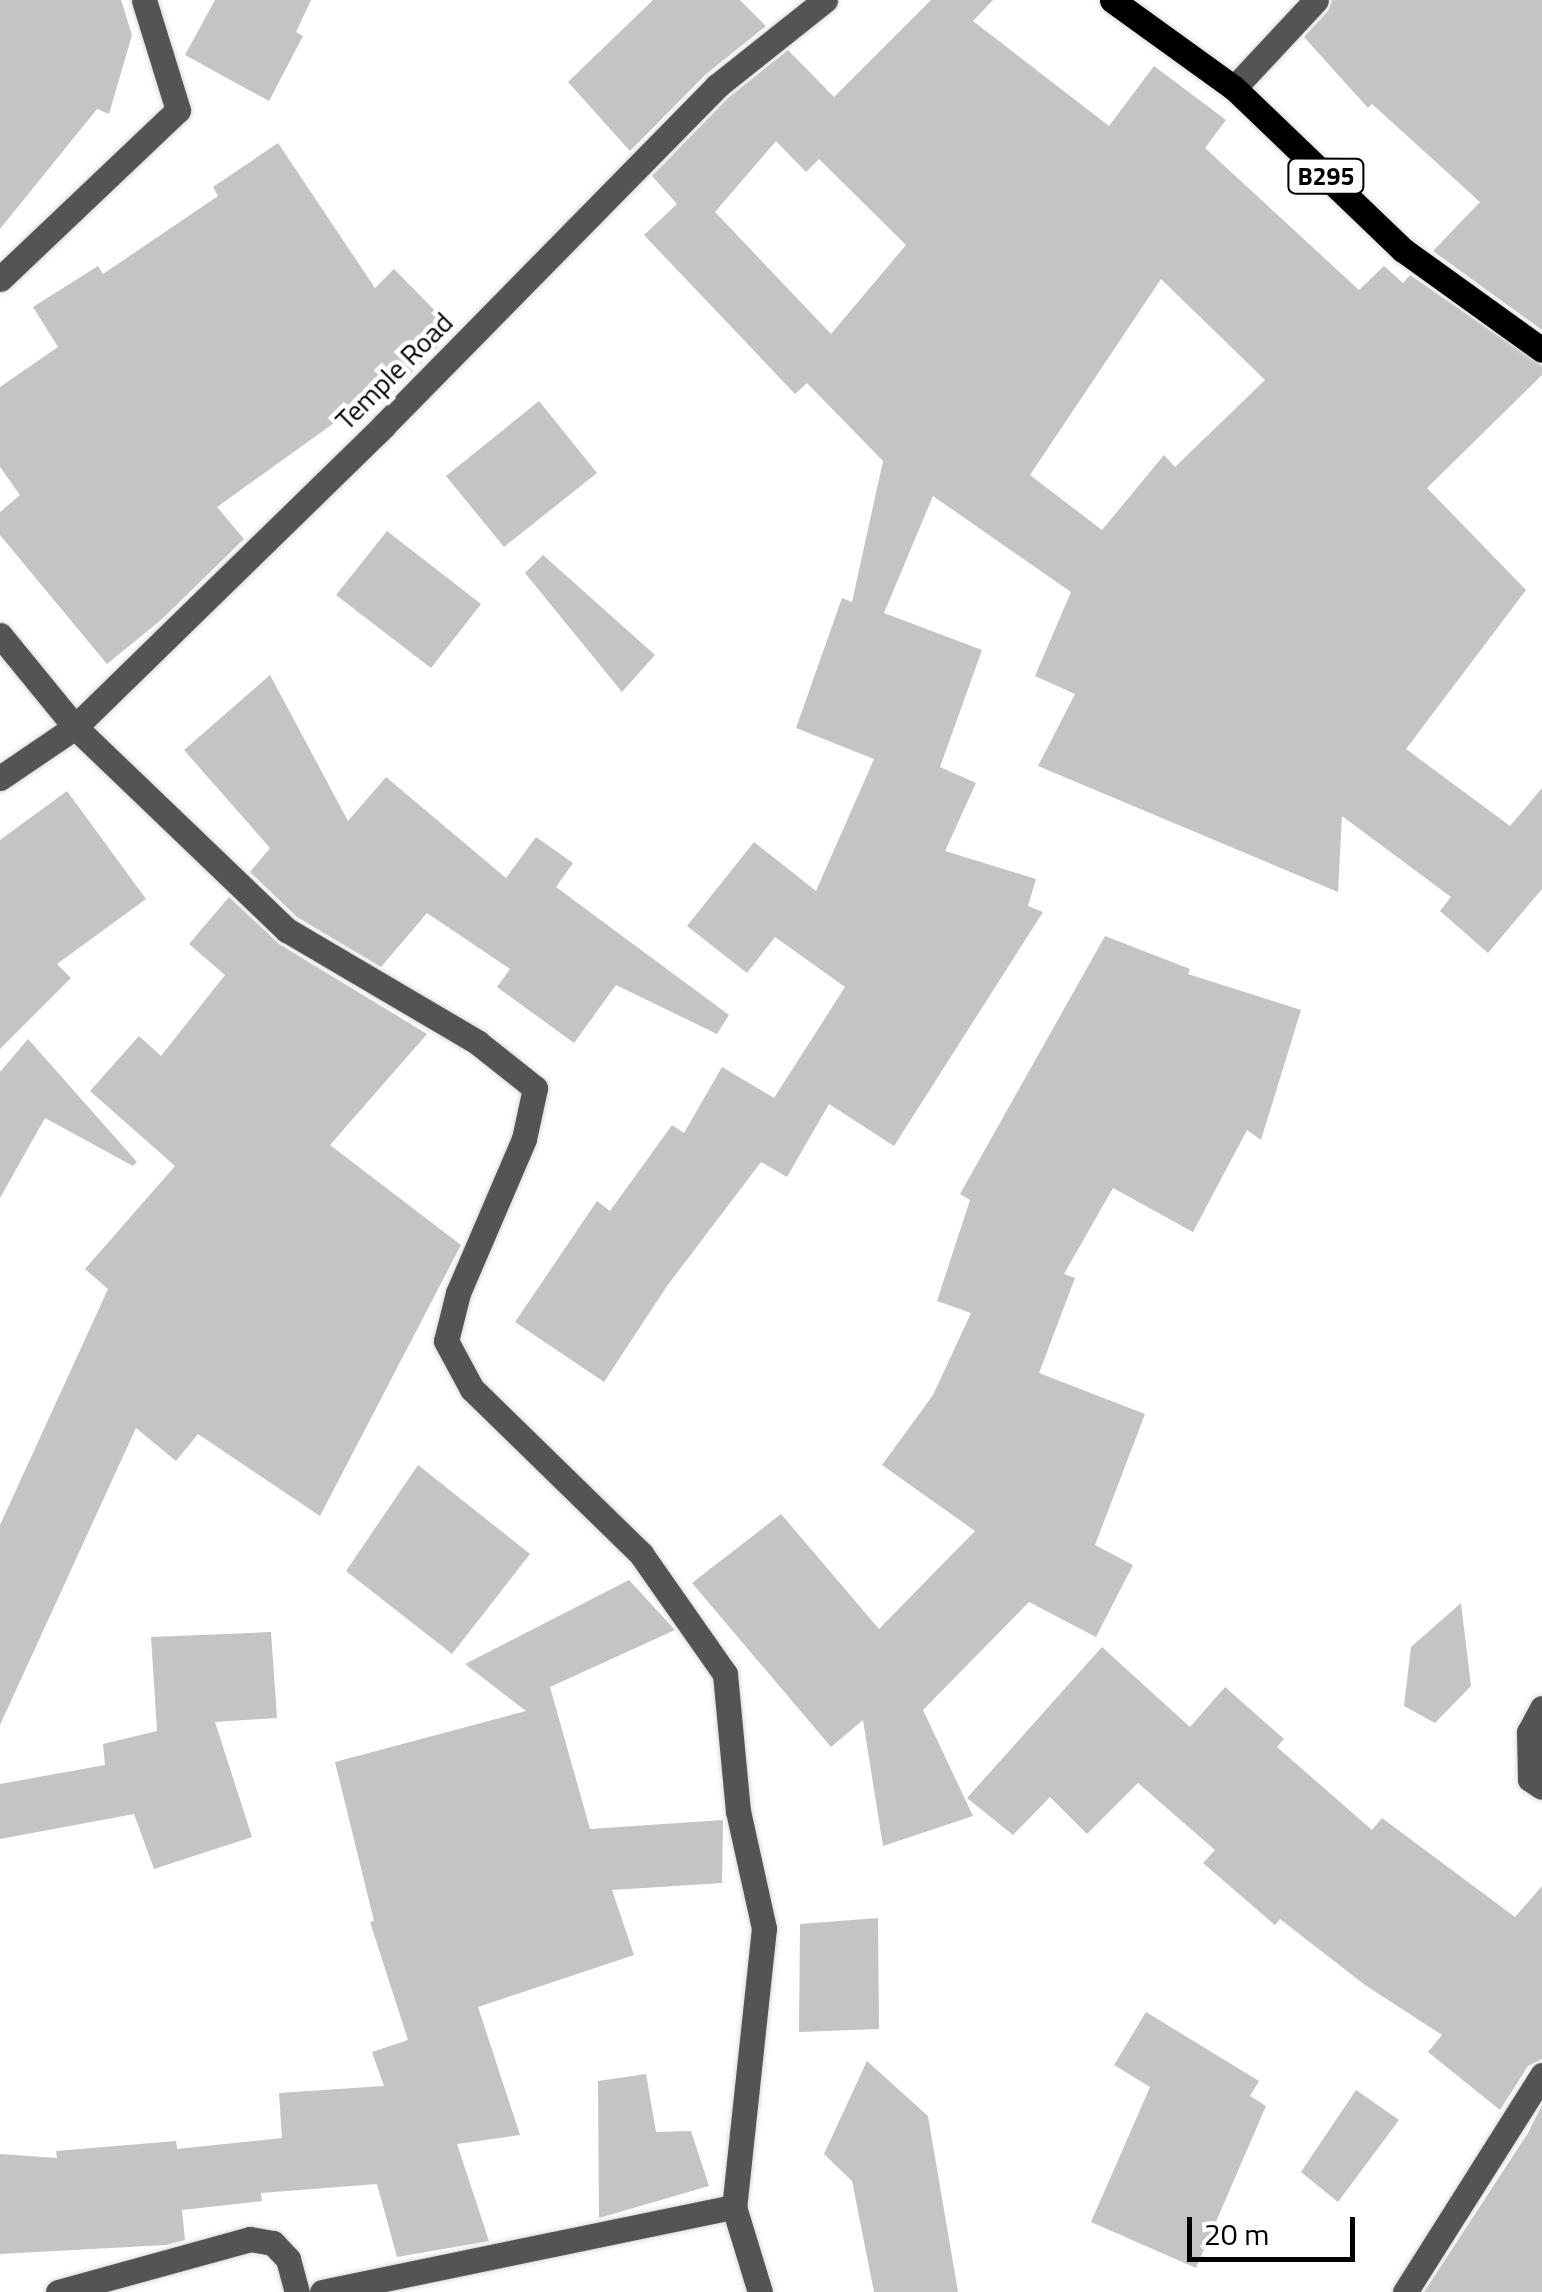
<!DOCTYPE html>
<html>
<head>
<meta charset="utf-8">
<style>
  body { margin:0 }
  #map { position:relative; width:1542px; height:2292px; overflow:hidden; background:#fff; font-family:"Titillium Web",sans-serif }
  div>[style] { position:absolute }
  .building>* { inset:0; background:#c4c4c4 }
  .roads { filter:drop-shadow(0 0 2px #dbdbdb) drop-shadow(0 0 2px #dbdbdb) }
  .minor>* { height:25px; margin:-12.5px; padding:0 12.5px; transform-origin:12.5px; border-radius:12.5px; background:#545454 }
  .major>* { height:25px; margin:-12.5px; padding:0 12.5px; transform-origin:12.5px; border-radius:12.5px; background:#000 }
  span { translate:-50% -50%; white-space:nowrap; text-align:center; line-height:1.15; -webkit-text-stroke:9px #fff; paint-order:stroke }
  .shield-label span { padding:2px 8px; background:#fff; border:2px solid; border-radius:8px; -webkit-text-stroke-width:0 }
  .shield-label { font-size:25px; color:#000; font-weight:700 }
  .street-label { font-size:28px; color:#000 }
  .scale { position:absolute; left:1187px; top:2217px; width:168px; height:45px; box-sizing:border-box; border:5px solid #000; border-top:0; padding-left:12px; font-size:30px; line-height:35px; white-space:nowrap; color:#000; -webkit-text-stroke:8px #fff; paint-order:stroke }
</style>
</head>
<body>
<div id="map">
  <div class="building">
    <i style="clip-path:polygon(0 0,121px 0,132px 35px,109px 114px,97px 109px,0 229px)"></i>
    <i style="clip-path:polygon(215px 0,311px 0,296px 32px,303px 36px,269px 101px,185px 55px)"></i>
    <i style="clip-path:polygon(653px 0,740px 0,766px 26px,705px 75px,630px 151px,568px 82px)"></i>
    <i style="clip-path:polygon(evenodd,931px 0,993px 0,973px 21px,1109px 126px,1154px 66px,1226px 120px,1205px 148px,1359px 290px,1384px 266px,1403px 283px,1410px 275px,1542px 366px,1542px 375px,1427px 488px,1526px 590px,1406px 749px,1510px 826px,1542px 788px,1542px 889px,1488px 953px,1440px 911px,1451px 897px,1342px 816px,1338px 892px,1038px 766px,1075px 694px,1035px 676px,1071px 592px,933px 496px,884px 613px,982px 650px,940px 767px,976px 783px,945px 851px,1036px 879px,1028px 906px,1043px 912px,894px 1146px,829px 1104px,787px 1177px,761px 1162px,667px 1286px,604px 1382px,515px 1322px,597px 1201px,610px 1211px,672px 1125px,684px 1133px,722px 1067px,774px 1098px,845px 987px,775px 937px,747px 973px,687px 926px,754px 842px,816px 891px,874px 759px,796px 728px,842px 598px,852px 602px,883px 461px,807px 383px,795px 394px,644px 235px,677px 204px,652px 176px,728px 98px,788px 50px,834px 97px,931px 0,776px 141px,806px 172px,819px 159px,906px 245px,831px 334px,715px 212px,776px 141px,931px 0,1161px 279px,1265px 380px,1175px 467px,1164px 455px,1102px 530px,1030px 475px,1161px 279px)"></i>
    <i style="clip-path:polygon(1332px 0,1542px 0,1542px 330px,1433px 251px,1480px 202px,1372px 104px,1368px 108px,1304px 37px,1328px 11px)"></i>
    <i style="clip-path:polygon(278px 143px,375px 288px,394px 269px,454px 330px,382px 404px,373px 395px,217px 507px,244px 539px,161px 620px,107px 664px,0 535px,0 512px,20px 495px,0 467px,0 387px,58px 347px,33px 307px,98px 266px,103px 274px,218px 196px,213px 187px)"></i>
    <i style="clip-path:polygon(539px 401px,597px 473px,504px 547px,446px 476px)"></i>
    <i style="clip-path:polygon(387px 531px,481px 604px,431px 668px,336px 595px)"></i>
    <i style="clip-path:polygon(543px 555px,655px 655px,622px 692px,525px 573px)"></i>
    <i style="clip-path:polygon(270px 675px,348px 821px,386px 777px,506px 878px,536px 837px,573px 863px,556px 887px,729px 1015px,717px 1034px,616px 985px,574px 1043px,497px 987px,510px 969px,427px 913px,381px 967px,297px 917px,250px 872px,270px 848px,184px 750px)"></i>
    <i style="clip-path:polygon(67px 791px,146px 899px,57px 964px,71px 978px,0 1049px,0 840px)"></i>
    <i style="clip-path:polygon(229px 897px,279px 944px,427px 1034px,330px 1145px,461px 1245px,320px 1516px,198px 1434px,176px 1461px,136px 1428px,0 1725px,0 1525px,108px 1289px,85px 1269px,175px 1166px,90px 1091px,139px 1036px,161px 1056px,225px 975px,189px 944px)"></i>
    <i style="clip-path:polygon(1105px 936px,1190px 969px,1188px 974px,1301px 1010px,1261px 1140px,1247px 1130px,1193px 1232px,1113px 1188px,1064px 1274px,1075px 1278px,1039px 1373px,1145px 1414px,1095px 1545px,1133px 1565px,1096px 1637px,1029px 1602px,923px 1710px,973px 1816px,883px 1846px,863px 1720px,831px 1747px,692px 1583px,781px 1514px,879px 1629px,975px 1531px,882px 1465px,933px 1395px,971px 1313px,937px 1301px,970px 1200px,960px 1194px)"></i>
    <i style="clip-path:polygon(28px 1039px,137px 1162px,133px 1166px,45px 1118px,0 1198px,0 1072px)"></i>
    <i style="clip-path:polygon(418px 1465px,530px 1554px,452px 1654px,346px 1571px)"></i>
    <i style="clip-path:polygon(629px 1580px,675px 1630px,550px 1687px,590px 1829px,723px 1820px,722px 1883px,612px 1890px,634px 1955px,478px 2007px,520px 2135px,457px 2144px,489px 2241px,397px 2257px,377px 2184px,261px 2193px,262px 2201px,182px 2210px,185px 2240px,166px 2245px,0 2254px,0 2154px,57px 2158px,56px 2151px,176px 2141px,177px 2149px,282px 2138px,279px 2093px,384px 2086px,372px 2052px,408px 2040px,370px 1922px,374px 1921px,335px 1762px,526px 1711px,465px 1664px)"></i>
    <i style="clip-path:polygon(1461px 1603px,1471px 1686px,1435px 1723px,1404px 1706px,1411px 1647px)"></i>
    <i style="clip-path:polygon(271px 1632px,277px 1718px,215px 1722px,252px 1837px,154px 1869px,134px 1814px,0 1839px,0 1784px,105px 1765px,103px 1744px,157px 1731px,151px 1637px)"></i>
    <i style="clip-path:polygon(1102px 1647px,1190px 1727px,1225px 1687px,1284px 1739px,1277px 1747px,1372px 1830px,1382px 1818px,1515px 1917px,1542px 1886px,1542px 2059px,1528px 2066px,1500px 2110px,1428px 2052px,1442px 2035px,1365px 1985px,1280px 1919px,1275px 1925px,1203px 1863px,1215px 1850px,1138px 1783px,1087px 1834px,1050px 1797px,1013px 1835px,967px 1798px)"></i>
    <i style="clip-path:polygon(878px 1918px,879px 2029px,799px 2032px,800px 1924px)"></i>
    <i style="clip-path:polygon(1146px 2012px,1259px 2081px,1250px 2096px,1266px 2106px,1196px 2268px,1091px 2222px,1150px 2087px,1114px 2065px)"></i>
    <i style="clip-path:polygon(867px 2061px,928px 2116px,958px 2292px,874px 2292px,852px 2181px,824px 2154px)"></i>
    <i style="clip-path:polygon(646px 2074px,656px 2132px,691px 2131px,709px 2186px,599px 2218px,598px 2081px)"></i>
    <i style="clip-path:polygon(1356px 2090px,1399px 2120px,1338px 2202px,1301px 2172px)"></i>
    <i style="clip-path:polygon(1542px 2105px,1542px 2292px,1424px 2292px,1528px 2133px)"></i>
  </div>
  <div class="roads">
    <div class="minor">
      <i style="left:1234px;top:88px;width:120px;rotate:-47deg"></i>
      <i style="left:0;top:279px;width:245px;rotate:-43.5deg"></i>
      <i style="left:178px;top:110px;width:115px;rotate:-107.2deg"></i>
      <i style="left:0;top:635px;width:119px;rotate:50.8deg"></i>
      <i style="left:75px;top:727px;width:294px;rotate:43.8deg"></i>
      <i style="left:287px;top:930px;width:221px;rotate:30.5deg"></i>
      <i style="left:477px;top:1042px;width:74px;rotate:38.4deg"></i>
      <i style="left:535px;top:1088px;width:52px;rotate:102.2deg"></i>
      <i style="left:524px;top:1139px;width:168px;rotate:113.2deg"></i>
      <i style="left:458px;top:1293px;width:49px;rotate:104deg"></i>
      <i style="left:446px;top:1341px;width:55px;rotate:61.6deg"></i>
      <i style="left:472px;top:1389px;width:236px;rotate:44.3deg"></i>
      <i style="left:641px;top:1554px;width:146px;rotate:55deg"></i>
      <i style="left:725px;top:1674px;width:138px;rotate:84.6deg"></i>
      <i style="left:738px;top:1811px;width:120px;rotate:77.5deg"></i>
      <i style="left:764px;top:1928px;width:281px;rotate:96.1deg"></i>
      <i style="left:734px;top:2207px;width:89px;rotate:73deg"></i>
      <i style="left:0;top:778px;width:91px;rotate:-34.2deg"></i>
      <i style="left:75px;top:727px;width:431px;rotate:-44.3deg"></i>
      <i style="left:383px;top:426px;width:477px;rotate:-45.5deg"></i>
      <i style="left:717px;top:86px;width:138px;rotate:-38.5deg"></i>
      <i style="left:1542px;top:1708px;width:27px;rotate:118deg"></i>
      <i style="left:1529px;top:1732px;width:47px;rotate:88.8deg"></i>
      <i style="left:1530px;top:1779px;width:14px;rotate:34deg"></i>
      <i style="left:58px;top:2292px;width:199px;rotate:-15.4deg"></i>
      <i style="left:250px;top:2239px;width:23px;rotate:10deg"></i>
      <i style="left:273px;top:2243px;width:22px;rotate:47deg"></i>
      <i style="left:288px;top:2259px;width:34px;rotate:75deg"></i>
      <i style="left:322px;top:2292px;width:421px;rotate:-11.7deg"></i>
      <i style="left:1405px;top:2292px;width:257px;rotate:-57.7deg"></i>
    </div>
    <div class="major">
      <i style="left:1112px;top:0;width:150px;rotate:35.8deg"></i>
      <i style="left:1234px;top:88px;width:234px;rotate:43.8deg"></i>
      <i style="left:1403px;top:250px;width:171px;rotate:35.7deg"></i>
    </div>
  </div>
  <div class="shield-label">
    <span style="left:1326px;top:176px">B295</span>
  </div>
  <div class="street-label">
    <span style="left:394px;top:371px;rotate:-45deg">Temple Road</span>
  </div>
  <div class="scale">20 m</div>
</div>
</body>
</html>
